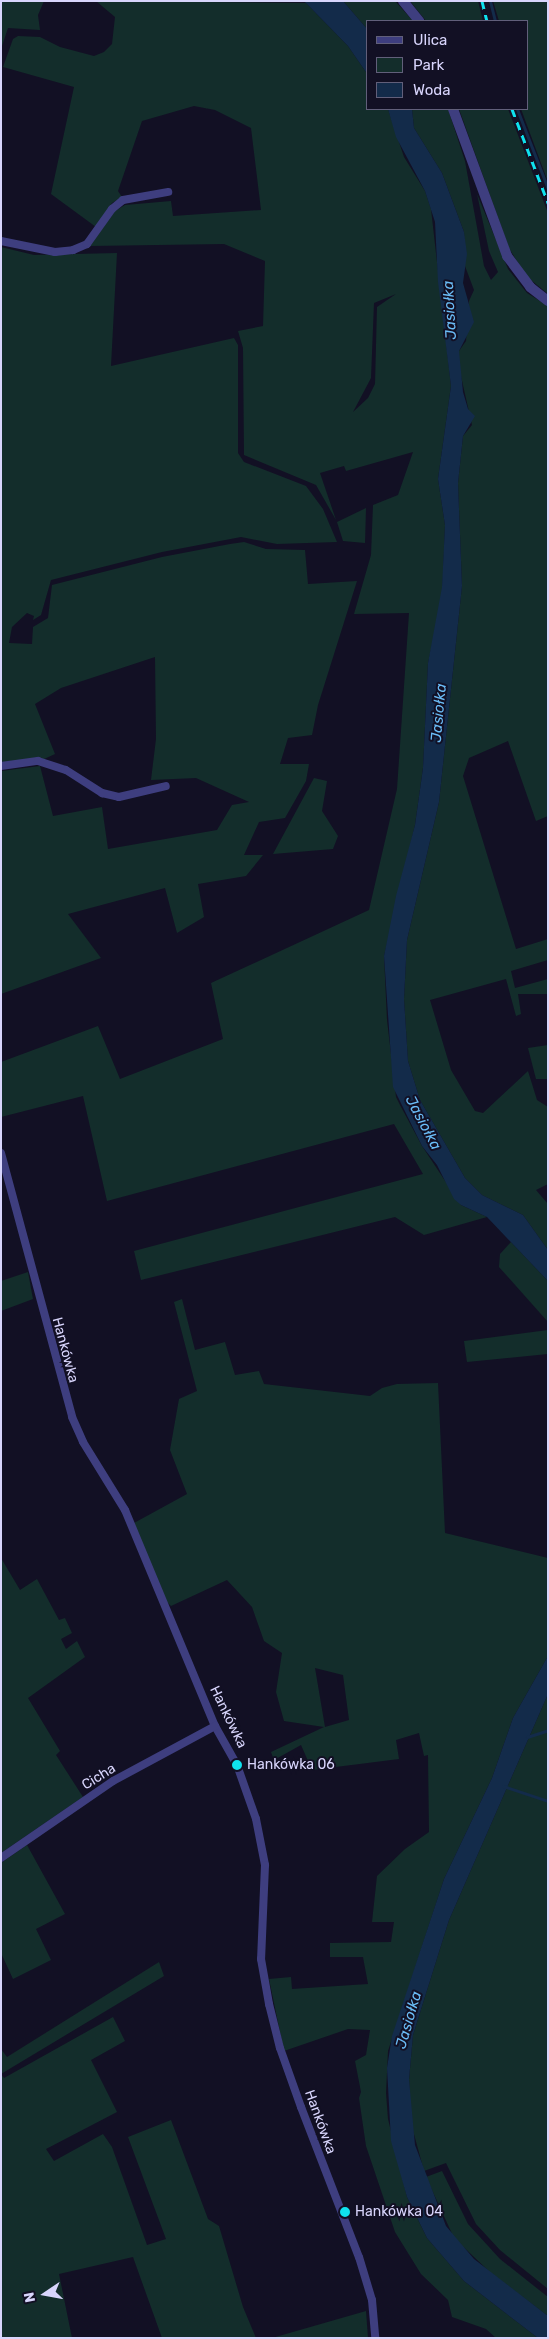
<!DOCTYPE html>
<html>
<head>
<meta charset="utf-8">
<style>
  body { margin:0 }
  #map { position:relative; width:549px; height:2339px; overflow:hidden; background:#121024; font-family:Rubik,sans-serif }
  div>[style] { position:absolute }
  .green>* { inset:0; background:#132d2b }
  .water>* { inset:0; background:#132b4a }
  .stream>* { height:3px; margin:-1.5px; padding:0 1.5px; transform-origin:1.5px; border-radius:1.5px; background:#132b4a }
  .minor>* { height:8px; margin:-4px; padding:0 4px; transform-origin:4px; border-radius:4px; background:#3e3e7f }
  .tertiary>* { height:10px; margin:-5px; padding:0 5px; transform-origin:5px; border-radius:5px; background:#3e3e7f }
  .rail>* { height:3px; margin-top:-1.5px; transform-origin:0; background:repeating-linear-gradient(90deg,#0fe1ee 0 8px,transparent 0 14px) }
  .dots>* { width:14px; height:14px; translate:-50% -50%; box-sizing:border-box; border:2px solid #121024; border-radius:50% }
  span { translate:-50% -50%; white-space:nowrap; text-align:center; line-height:1.15; -webkit-text-stroke:4px #121024; paint-order:stroke }
  .street-label { font-size:14px; color:#d8d5fc }
  .poi-label { font-size:14px; color:#d8d5fc }
  .left { translate:0 -50%; text-align:left }
  .water-label { font-size:15px; color:#6abbf5; font-style:italic }
  .frame { position:absolute; inset:0; border:2px solid #d8d5fc; pointer-events:none }
  .legend { position:absolute; left:366px; top:20px; width:162px; height:90px; box-sizing:border-box; background:#121024; border:1px solid #615f7a; margin:0; padding:6px 9px; list-style:none; font-size:15px; color:#d8d5fc }
  .legend li { display:flex; align-items:center; gap:10px; height:25px }
  .legend b { width:25px; border:1px solid #615f7a }
  .north { position:absolute; left:20px; top:2269px; width:50px; height:50px; -webkit-text-stroke:4px #121024; paint-order:stroke; rotate:258deg; font-size:14px; font-weight:700; line-height:20px; text-align:center; color:#d8d5fc }
  .north::after { content:''; display:block; margin:auto; width:18px; height:22px; background:#d8d5fc; clip-path:polygon(50% 0,100% 100%,50% 72%,0 100%) }
</style>
</head>
<body>
<div id="map">
  <div class="green">
    <i style="clip-path:polygon(1px 1px,44px 1px,38px 15px,40px 30px,8px 28px,1px 49px)"></i>
    <i style="clip-path:polygon(evenodd,96px 1px,306px 3px,348px 46px,368px 75px,368px 109px,388px 109px,404px 157px,425px 191px,431px 209px,451px 386px,438px 479px,445px 525px,442px 600px,428px 663px,423px 768px,415px 825px,384px 956px,387px 1020px,396px 1097px,400px 1105px,422px 1146px,461px 1205px,487px 1217px,424px 1235px,395px 1217px,141px 1280px,134px 1251px,423px 1174px,394px 1124px,107px 1201px,83px 1096px,1px 1117px,1px 1062px,98px 1026px,120px 1079px,223px 1039px,211px 983px,369px 910px,397px 789px,409px 613px,354px 614px,371px 555px,373px 505px,398px 495px,413px 452px,346px 471px,344px 466px,320px 473px,336px 520px,316px 485px,244px 455px,243px 348px,238px 331px,263px 326px,265px 261px,224px 244px,90px 246px,115px 211px,125px 205px,171px 201px,173px 216px,261px 210px,251px 128px,215px 110px,194px 106px,142px 121px,118px 191px,122px 197px,112px 203px,96px 227px,51px 194px,74px 87px,3px 67px,13px 39px,18px 36px,40px 37px,60px 47px,94px 56px,104px 52px,112px 44px,115px 17px,96px 1px,396px 294px,377px 307px,375px 384px,368px 398px,353px 412px,371px 378px,374px 303px,396px 294px)"></i>
    <i style="clip-path:polygon(343px 1px,395px 1px,413px 21px,368px 21px,368px 30px)"></i>
    <i style="clip-path:polygon(410px 1px,478px 1px,483px 21px,426px 21px)"></i>
    <i style="clip-path:polygon(493px 1px,548px 1px,548px 182px,521px 109px,528px 109px,528px 21px,499px 21px)"></i>
    <i style="clip-path:polygon(412px 109px,448px 109px,465px 161px,484px 266px,491px 280px,498px 272px,489px 251px,477px 194px,508px 269px,527px 293px,548px 306px,548px 816px,536px 821px,508px 741px,469px 758px,463px 776px,516px 949px,548px 939px,548px 960px,511px 971px,515px 988px,548px 979px,548px 994px,518px 994px,521px 1014px,516px 1016px,506px 979px,430px 1000px,451px 1070px,475px 1111px,483px 1113px,528px 1071px,537px 1100px,548px 1107px,548px 1184px,536px 1190px,548px 1204px,548px 1250px,523px 1215px,482px 1195px,465px 1178px,420px 1100px,408px 1061px,404px 999px,407px 940px,439px 802px,462px 586px,458px 483px,463px 436px,472px 425px,458px 363px,459px 351px,466px 341px,469px 301px,474px 290px,465px 266px,464px 232px,442px 173px,414px 128px)"></i>
    <i style="clip-path:polygon(459px 109px,508px 109px,548px 213px,548px 294px,526px 276px,509px 248px)"></i>
    <i style="clip-path:polygon(1px 247px,34px 255px,117px 253px,111px 366px,234px 338px,238px 345px,238px 453px,244px 462px,306px 486px,323px 509px,337px 542px,277px 544px,241px 537px,162px 552px,51px 580px,41px 615px,33px 620px,34px 616px,27px 613px,12px 627px,9px 643px,32px 644px,33px 627px,48px 618px,52px 585px,162px 557px,230px 544px,244px 542px,266px 549px,305px 550px,308px 584px,357px 581px,318px 705px,312px 735px,288px 738px,280px 764px,309px 764px,306px 781px,285px 818px,259px 822px,244px 855px,263px 855px,246px 876px,198px 884px,204px 917px,177px 933px,165px 888px,68px 914px,101px 958px,1px 994px,1px 771px,40px 766px,53px 816px,102px 807px,108px 849px,217px 830px,232px 805px,249px 802px,196px 778px,151px 780px,156px 739px,155px 657px,61px 688px,35px 704px,55px 754px,42px 760px,1px 764px)"></i>
    <i style="clip-path:polygon(366px 508px,365px 543px,343px 541px,337px 522px)"></i>
    <i style="clip-path:polygon(314px 778px,327px 781px,322px 811px,338px 836px,333px 849px,273px 854px)"></i>
    <i style="clip-path:polygon(548px 1045px,548px 1079px,536px 1079px,528px 1048px)"></i>
    <i style="clip-path:polygon(511px 1242px,548px 1281px,548px 1322px,499px 1267px,500px 1254px)"></i>
    <i style="clip-path:polygon(28px 1272px,33px 1299px,1px 1311px,1px 1281px)"></i>
    <i style="clip-path:polygon(evenodd,182px 1299px,195px 1350px,225px 1342px,235px 1375px,259px 1371px,264px 1384px,370px 1396px,382px 1388px,397px 1384px,438px 1383px,445px 1533px,548px 1558px,548px 1656px,513px 1718px,492px 1778px,444px 1879px,388px 2051px,386px 2093px,388px 2119px,407px 2197px,427px 2238px,464px 2281px,538px 2338px,496px 2338px,486px 2329px,452px 2317px,448px 2300px,421px 2274px,395px 2232px,366px 2146px,359px 2098px,361px 2092px,355px 2061px,366px 2055px,370px 2030px,348px 2029px,284px 2051px,269px 1979px,291px 1977px,292px 1989px,368px 1984px,363px 1957px,330px 1957px,330px 1943px,391px 1942px,394px 1922px,372px 1922px,377px 1876px,405px 1849px,429px 1832px,428px 1755px,424px 1756px,419px 1733px,396px 1740px,399px 1759px,312px 1770px,301px 1745px,274px 1760px,271px 1752px,324px 1727px,284px 1721px,276px 1692px,282px 1653px,264px 1641px,252px 1607px,227px 1580px,171px 1606px,166px 1601px,134px 1523px,187px 1494px,170px 1450px,179px 1399px,197px 1391px,174px 1302px,182px 1299px,315px 1668px,343px 1675px,349px 1720px,325px 1727px,315px 1668px)"></i>
    <i style="clip-path:polygon(548px 1330px,548px 1354px,467px 1362px,464px 1341px)"></i>
    <i style="clip-path:polygon(1px 1558px,20px 1590px,37px 1579px,59px 1620px,65px 1618px,72px 1633px,61px 1639px,66px 1649px,77px 1641px,85px 1657px,28px 1698px,60px 1751px,56px 1755px,83px 1797px,1px 1853px)"></i>
    <i style="clip-path:polygon(548px 1694px,548px 2289px,500px 2250px,476px 2224px,446px 2163px,424px 2171px,411px 2123px,409px 2079px,413px 2035px,449px 1920px)"></i>
    <i style="clip-path:polygon(27px 1845px,65px 1914px,36px 1929px,51px 1960px,13px 1979px,1px 1953px,1px 1863px)"></i>
    <i style="clip-path:polygon(159px 1962px,164px 1976px,1px 2074px,4px 2078px,113px 2017px,125px 2041px,91px 2060px,117px 2112px,46px 2149px,54px 2161px,103px 2134px,112px 2147px,147px 2245px,166px 2239px,128px 2137px,171px 2120px,208px 2219px,219px 2226px,243px 2307px,256px 2338px,162px 2338px,133px 2257px,59px 2274px,72px 2338px,1px 2338px,1px 2049px,7px 2057px)"></i>
    <i style="clip-path:polygon(442px 2171px,468px 2224px,500px 2259px,548px 2297px,548px 2316px,492px 2274px,454px 2238px,426px 2177px)"></i>
    <i style="clip-path:polygon(366px 2311px,368px 2338px,272px 2338px)"></i>
  </div>
  <div class="water">
    <i style="clip-path:polygon(304px 1px,343px 1px,368px 30px,368px 75px,348px 46px)"></i>
    <i style="clip-path:polygon(388px 109px,412px 109px,414px 128px,442px 173px,464px 232px,467px 254px,463px 283px,474px 322px,459px 351px,463px 392px,468px 409px,475px 416px,463px 436px,458px 483px,462px 586px,439px 802px,407px 940px,404px 999px,408px 1061px,420px 1100px,465px 1178px,482px 1195px,523px 1215px,548px 1250px,548px 1281px,487px 1217px,461px 1205px,454px 1199px,437px 1165px,422px 1146px,393px 1087px,384px 956px,396px 896px,415px 825px,423px 768px,428px 663px,442px 587px,445px 525px,438px 479px,451px 386px,438px 282px,435px 222px,425px 191px,396px 137px)"></i>
    <i style="clip-path:polygon(548px 1656px,548px 1694px,449px 1920px,413px 2035px,409px 2079px,415px 2145px,446px 2226px,474px 2259px,548px 2316px,548px 2338px,538px 2338px,464px 2281px,427px 2238px,407px 2197px,391px 2141px,387px 2068px,392px 2036px,444px 1879px,492px 1778px,513px 1718px)"></i>
  </div>
  <div class="stream">
    <i style="left:490px;top:1px;width:21px;rotate:76deg"></i>
    <i style="left:517px;top:109px;width:86px;rotate:68.8deg"></i>
    <i style="left:527px;top:1737px;width:22px;rotate:-18deg"></i>
    <i style="left:503px;top:1786px;width:47px;rotate:18.4deg"></i>
  </div>
  <div class="minor">
    <i style="left:1px;top:241px;width:55px;rotate:11.5deg"></i>
    <i style="left:55px;top:252px;width:18px;rotate:-6deg"></i>
    <i style="left:73px;top:250px;width:15px;rotate:-23deg"></i>
    <i style="left:87px;top:244px;width:43px;rotate:-54.5deg"></i>
    <i style="left:112px;top:209px;width:14px;rotate:-39deg"></i>
    <i style="left:123px;top:200px;width:46px;rotate:-10.1deg"></i>
    <i style="left:1px;top:766px;width:37px;rotate:-8deg"></i>
    <i style="left:38px;top:761px;width:29px;rotate:18deg"></i>
    <i style="left:66px;top:770px;width:43px;rotate:32.6deg"></i>
    <i style="left:102px;top:793px;width:17px;rotate:13deg"></i>
    <i style="left:119px;top:797px;width:48px;rotate:-13.2deg"></i>
    <i style="left:1px;top:1153px;width:273px;rotate:74.9deg"></i>
    <i style="left:72px;top:1417px;width:27px;rotate:66deg"></i>
    <i style="left:83px;top:1442px;width:80px;rotate:58.3deg"></i>
    <i style="left:125px;top:1510px;width:234px;rotate:67.4deg"></i>
    <i style="left:215px;top:1726px;width:45px;rotate:60.6deg"></i>
    <i style="left:237px;top:1765px;width:57px;rotate:70.6deg"></i>
    <i style="left:256px;top:1819px;width:47px;rotate:78.9deg"></i>
    <i style="left:265px;top:1865px;width:94px;rotate:92.4deg"></i>
    <i style="left:261px;top:1959px;width:46px;rotate:79.9deg"></i>
    <i style="left:269px;top:2004px;width:45px;rotate:76deg"></i>
    <i style="left:280px;top:2048px;width:63px;rotate:70.4deg"></i>
    <i style="left:301px;top:2107px;width:161px;rotate:68.9deg"></i>
    <i style="left:359px;top:2257px;width:45px;rotate:73.2deg"></i>
    <i style="left:372px;top:2300px;width:38px;rotate:85deg"></i>
    <i style="left:1px;top:1858px;width:136px;rotate:-34.5deg"></i>
    <i style="left:113px;top:1781px;width:116px;rotate:-28.3deg"></i>
  </div>
  <div class="tertiary">
    <i style="left:403px;top:1px;width:26px;rotate:51deg"></i>
    <i style="left:453px;top:109px;width:157px;rotate:69.8deg"></i>
    <i style="left:507px;top:256px;width:39px;rotate:53deg"></i>
    <i style="left:530px;top:287px;width:23px;rotate:38deg"></i>
  </div>
  <div class="rail">
    <i style="left:482px;top:1px;width:21px;rotate:76deg"></i>
    <i style="left:512px;top:109px;width:101px;rotate:69deg"></i>
  </div>
  <div class="dots">
    <i style="left:237px;top:1765px;background:#0fe1ee"></i>
    <i style="left:345px;top:2212px;background:#0fe1ee"></i>
  </div>
  <div class="street-label">
    <span style="left:65px;top:1350px;rotate:75deg">Hankówka</span>
    <span style="left:228px;top:1717px;rotate:64deg">Hankówka</span>
    <span style="left:99px;top:1777px;rotate:-32deg">Cicha</span>
    <span style="left:320px;top:2122px;rotate:70deg">Hankówka</span>
  </div>
  <div class="poi-label">
    <span class="left" style="left:247px;top:1765px">Hankówka 06</span>
    <span class="left" style="left:355px;top:2212px">Hankówka 04</span>
  </div>
  <div class="water-label">
    <span style="left:450px;top:310px;rotate:-93deg">Jasiołka</span>
    <span style="left:439px;top:713px;rotate:-85deg">Jasiołka</span>
    <span style="left:423px;top:1123px;rotate:62deg">Jasiołka</span>
    <span style="left:409px;top:2020px;rotate:-74deg">Jasiołka</span>
  </div>
  <div class="frame"></div>
  <ul class="legend">
  <li><b style="height:6px;background:#3e3e7f"></b>Ulica</li>
  <li><b style="height:14px;background:#132d2b"></b>Park</li>
  <li><b style="height:14px;background:#132b4a"></b>Woda</li>
  </ul>
  <div class="north">N</div>
</div>
</body>
</html>
